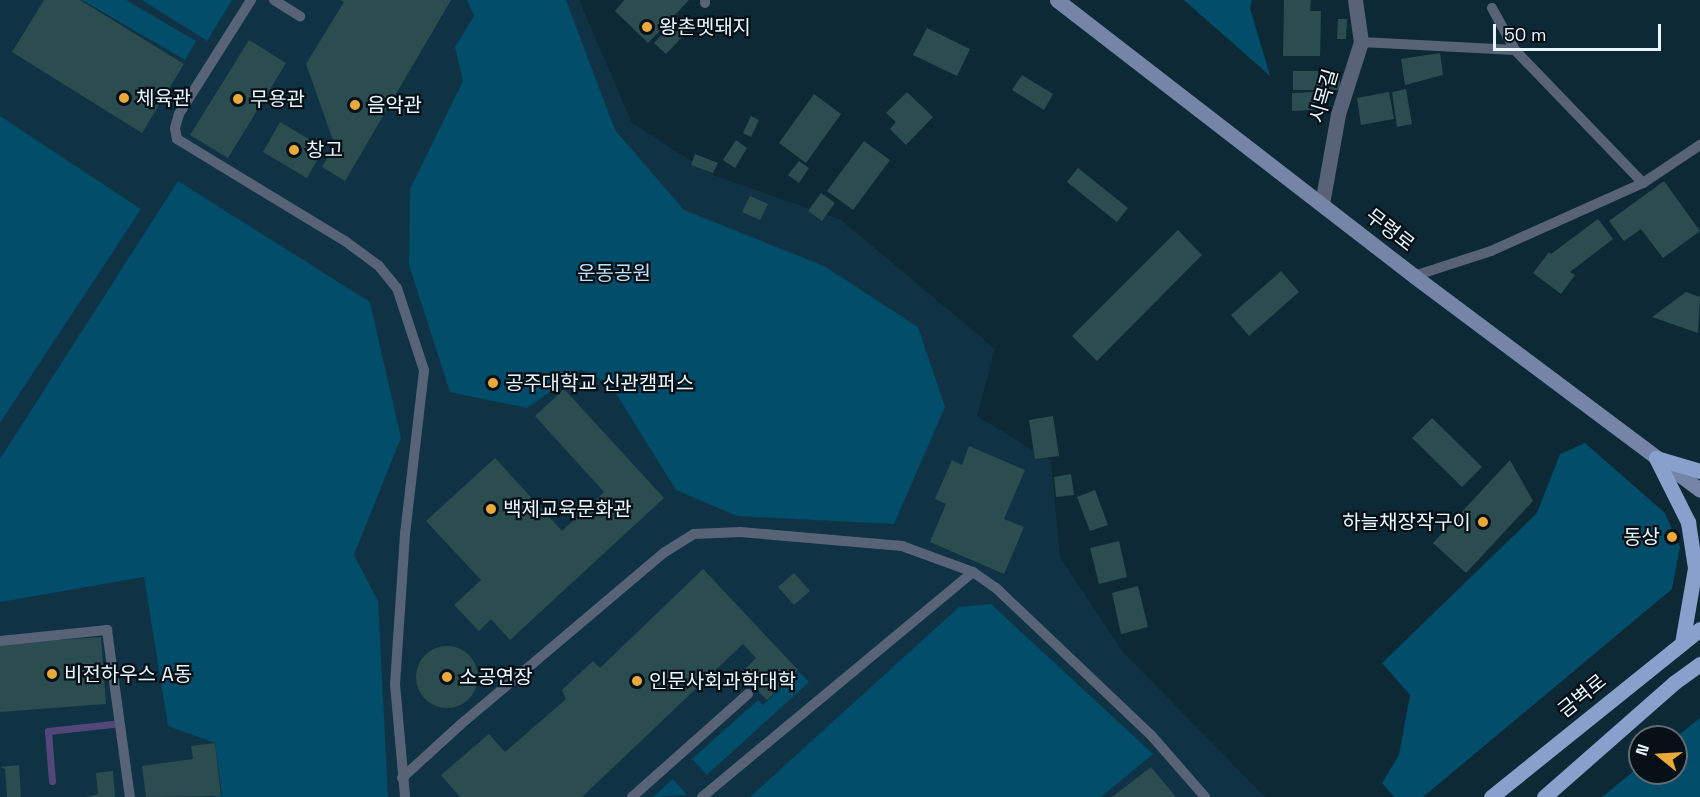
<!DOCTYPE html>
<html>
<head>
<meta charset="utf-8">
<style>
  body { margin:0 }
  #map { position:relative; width:1700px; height:797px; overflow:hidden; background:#0e2936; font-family:"Space Grotesk","Noto Sans KR",sans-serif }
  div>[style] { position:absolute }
  .built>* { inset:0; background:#0f3344 }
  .green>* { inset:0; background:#024d6a }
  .stream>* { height:7px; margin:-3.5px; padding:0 3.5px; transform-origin:3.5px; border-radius:3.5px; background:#534678 }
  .building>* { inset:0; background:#2b4d4f }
  .round { border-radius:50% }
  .service>* { height:10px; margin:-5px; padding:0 5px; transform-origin:5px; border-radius:5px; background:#586378 }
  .minor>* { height:15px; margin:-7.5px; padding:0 7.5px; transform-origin:7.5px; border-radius:7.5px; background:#586378 }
  .secondary>* { height:15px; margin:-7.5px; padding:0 7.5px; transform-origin:7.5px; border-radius:7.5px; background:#7485a7 }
  .primary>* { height:15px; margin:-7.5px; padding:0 7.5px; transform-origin:7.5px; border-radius:7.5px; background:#89a0cc }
  .dots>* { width:16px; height:16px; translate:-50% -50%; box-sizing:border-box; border:3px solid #061016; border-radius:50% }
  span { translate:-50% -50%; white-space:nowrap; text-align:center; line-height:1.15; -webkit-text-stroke:4.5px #061016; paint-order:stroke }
  .poi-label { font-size:20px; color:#eaf6fd }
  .left { translate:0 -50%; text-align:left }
  .right { translate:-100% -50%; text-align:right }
  .street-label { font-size:20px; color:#eaf6fd }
  .park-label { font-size:20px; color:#bee1f4 }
  .north { position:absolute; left:1628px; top:725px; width:60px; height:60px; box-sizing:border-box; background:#061016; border:2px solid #616c72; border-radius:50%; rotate:288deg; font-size:16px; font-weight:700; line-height:24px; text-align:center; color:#eaf6fd }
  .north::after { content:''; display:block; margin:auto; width:21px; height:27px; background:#eaaa39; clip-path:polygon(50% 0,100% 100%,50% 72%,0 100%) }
  .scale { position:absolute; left:1493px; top:24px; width:168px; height:27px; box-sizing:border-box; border:3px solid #eaf6fd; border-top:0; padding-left:8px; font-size:18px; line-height:21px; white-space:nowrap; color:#eaf6fd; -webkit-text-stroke:4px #061016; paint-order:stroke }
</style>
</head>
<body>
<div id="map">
  <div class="built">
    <i style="clip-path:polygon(0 0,579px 0,632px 123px,713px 175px,841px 220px,995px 349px,977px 416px,1051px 461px,1060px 557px,1123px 652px,1265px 797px,0 797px)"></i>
  </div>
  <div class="green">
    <i style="clip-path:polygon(82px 0,126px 0,196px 41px,185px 60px)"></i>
    <i style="clip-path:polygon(142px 0,232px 0,207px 41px)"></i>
    <i style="clip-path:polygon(467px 0,566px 0,615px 130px,684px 210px,824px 266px,918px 327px,945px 407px,894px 524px,737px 516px,676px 490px,610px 384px,581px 370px,527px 408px,450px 392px,409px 265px,410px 189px,463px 81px,455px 47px,474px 16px)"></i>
    <i style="clip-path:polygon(1184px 0,1252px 0,1250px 8px,1270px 76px)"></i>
    <i style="clip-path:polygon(0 116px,141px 209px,0 423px)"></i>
    <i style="clip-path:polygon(178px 181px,370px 302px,401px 438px,354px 555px,378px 601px,388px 797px,212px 797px,222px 795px,215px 743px,168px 726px,144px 577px,0 602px,0 459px)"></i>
    <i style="clip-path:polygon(1585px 443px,1665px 513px,1680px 547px,1672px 589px,1423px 797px,1394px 797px,1382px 783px,1399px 755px,1410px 695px,1382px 663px,1537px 513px,1560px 454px)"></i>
    <i style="clip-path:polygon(991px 604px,1153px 754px,1101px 797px,750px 797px,959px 607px)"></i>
    <i style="clip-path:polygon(799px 672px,809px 682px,707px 775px,692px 759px,758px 700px,763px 705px)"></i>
    <i style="clip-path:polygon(1700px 718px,1700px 797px,1602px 797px,1640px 766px,1640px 773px,1676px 773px,1676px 737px)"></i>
    <i style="clip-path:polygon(673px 779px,687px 795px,653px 797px)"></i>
  </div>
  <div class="stream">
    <i style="left:52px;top:781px;width:50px;rotate:-94.6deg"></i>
    <i style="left:48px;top:731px;width:65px;rotate:-6.1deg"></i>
  </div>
  <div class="building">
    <i style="clip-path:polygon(44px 0,80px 0,184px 64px,142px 133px,12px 52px)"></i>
    <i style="clip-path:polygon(340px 0,451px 0,345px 181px,322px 167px,335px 146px,306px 64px,344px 2px)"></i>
    <i style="clip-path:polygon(624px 0,689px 0,648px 43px,615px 11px)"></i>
    <i style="clip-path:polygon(1284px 0,1311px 0,1310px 11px,1321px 11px,1320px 56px,1283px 56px)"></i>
    <i style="clip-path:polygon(1338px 19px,1347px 19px,1346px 39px,1337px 39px)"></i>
    <i style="clip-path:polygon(676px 20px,688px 31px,666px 54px,654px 43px)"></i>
    <i style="clip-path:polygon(927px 28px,970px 49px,957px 76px,913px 55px)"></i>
    <i style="clip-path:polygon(249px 40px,286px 63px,228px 158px,190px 135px)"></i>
    <i style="clip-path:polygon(1440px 53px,1443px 75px,1405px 85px,1401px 59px)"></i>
    <i style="clip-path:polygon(1293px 71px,1340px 71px,1340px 90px,1293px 90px)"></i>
    <i style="clip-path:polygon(1022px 75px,1053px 94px,1044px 110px,1012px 90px)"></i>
    <i style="clip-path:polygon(1406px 89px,1412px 124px,1397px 127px,1392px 92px)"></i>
    <i style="clip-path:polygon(907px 92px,933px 117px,906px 145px,890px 129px,896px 122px,886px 113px)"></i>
    <i style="clip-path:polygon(1315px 92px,1315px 110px,1292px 111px,1292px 93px)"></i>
    <i style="clip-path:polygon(1389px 92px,1394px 119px,1361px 125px,1357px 98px)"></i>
    <i style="clip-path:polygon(814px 94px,841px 114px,806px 163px,779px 143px)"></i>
    <i style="clip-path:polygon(751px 116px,759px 120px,751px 137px,743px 133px)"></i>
    <i style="clip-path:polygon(280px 122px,324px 148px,307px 178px,263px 152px)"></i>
    <i style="clip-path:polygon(736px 140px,747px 148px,735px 168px,723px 160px)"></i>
    <i style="clip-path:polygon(864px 141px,890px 160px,853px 210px,827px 191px)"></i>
    <i style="clip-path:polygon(695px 154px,718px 163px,713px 173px,691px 165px)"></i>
    <i style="clip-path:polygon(799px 161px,809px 168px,799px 183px,788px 175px)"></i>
    <i style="clip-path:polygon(1078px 168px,1128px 208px,1117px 222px,1067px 182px)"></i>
    <i style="clip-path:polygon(1664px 181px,1700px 231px,1663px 258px,1641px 229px,1624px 241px,1609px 221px)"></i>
    <i style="clip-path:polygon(821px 193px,835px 203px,822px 221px,808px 211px)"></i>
    <i style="clip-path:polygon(750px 196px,768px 204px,760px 220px,742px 212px)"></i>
    <i style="clip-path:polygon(1598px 219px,1613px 239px,1570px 272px,1575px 275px,1561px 294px,1533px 273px,1549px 252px,1551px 254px)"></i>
    <i style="clip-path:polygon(1178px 230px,1202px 255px,1097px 361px,1072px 336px)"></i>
    <i style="clip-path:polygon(1281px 271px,1299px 292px,1249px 336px,1231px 315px)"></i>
    <i style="clip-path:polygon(1686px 292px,1700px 297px,1698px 333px,1652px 317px)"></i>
    <i style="clip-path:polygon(564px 389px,664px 498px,510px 640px,491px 619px,479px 631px,454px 605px,481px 580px,426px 521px,495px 458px,562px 531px,604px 492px,535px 416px)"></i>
    <i style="clip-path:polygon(1053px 416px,1059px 456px,1035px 459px,1029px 420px)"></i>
    <i style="clip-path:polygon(1432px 418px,1482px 467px,1462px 487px,1412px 438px)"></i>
    <i style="clip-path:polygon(969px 446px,1025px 470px,1004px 519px,1024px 527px,1004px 574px,930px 542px,946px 504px,935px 499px,952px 460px,962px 465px)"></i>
    <i style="clip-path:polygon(1510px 460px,1533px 501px,1466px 573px,1433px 543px)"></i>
    <i style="clip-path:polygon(1071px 474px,1074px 495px,1056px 497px,1054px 477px)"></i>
    <i style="clip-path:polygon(1095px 490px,1108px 525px,1090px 531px,1077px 497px)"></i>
    <i style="clip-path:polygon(1119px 541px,1127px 577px,1099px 584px,1090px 548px)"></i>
    <i style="clip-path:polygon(703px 569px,798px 670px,767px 700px,741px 673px,756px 658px,743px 644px,582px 797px,460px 797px,441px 775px,489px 734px,505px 752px,566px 699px,562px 690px,593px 661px,600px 668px)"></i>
    <i style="clip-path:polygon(794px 573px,810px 591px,794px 605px,778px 587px)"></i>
    <i style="clip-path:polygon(1138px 586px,1148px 627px,1121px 634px,1112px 593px)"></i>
    <i style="clip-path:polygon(101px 637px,106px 704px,0 712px,0 644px)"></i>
    <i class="round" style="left:416px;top:646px;width:62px;height:62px"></i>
    <i style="clip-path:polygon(215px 743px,221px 796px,146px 797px,142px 766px,193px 759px,191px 746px)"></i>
    <i style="clip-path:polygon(19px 765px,21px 797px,7px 797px,5px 769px,0 767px)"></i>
    <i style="clip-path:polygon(1151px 767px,1176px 797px,1112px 797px)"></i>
    <i style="clip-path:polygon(113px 771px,115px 797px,86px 797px,98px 794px,96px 773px)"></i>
  </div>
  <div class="service">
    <i style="left:251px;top:0;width:135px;rotate:122.3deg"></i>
    <i style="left:179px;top:114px;width:15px;rotate:106deg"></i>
    <i style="left:175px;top:128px;width:11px;rotate:80deg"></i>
    <i style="left:177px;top:139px;width:197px;rotate:31.3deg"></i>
    <i style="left:345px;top:241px;width:42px;rotate:36.3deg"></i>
    <i style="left:379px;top:266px;width:28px;rotate:51deg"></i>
    <i style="left:397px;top:288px;width:86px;rotate:71.8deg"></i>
    <i style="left:424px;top:370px;width:165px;rotate:96.6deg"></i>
    <i style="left:405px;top:534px;width:150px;rotate:93.8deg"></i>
    <i style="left:395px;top:684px;width:113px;rotate:84.9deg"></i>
    <i style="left:274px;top:0;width:31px;rotate:32deg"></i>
    <i style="left:705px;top:3px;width:3px;rotate:-90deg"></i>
    <i style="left:1361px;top:42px;width:154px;rotate:3deg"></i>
    <i style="left:1515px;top:50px;width:48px;rotate:-118.7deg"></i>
    <i style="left:1643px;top:183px;width:69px;rotate:-33.7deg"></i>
    <i style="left:1414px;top:276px;width:81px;rotate:-18deg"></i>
    <i style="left:1491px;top:251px;width:167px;rotate:-24.1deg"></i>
    <i style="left:1643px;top:183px;width:185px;rotate:-133.9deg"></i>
    <i style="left:0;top:641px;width:108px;rotate:-5.9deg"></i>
    <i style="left:107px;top:630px;width:169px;rotate:82.2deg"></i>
    <i style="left:402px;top:778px;width:79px;rotate:-42.4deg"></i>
    <i style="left:460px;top:725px;width:268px;rotate:-40.2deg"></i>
    <i style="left:665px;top:552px;width:34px;rotate:-32deg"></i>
    <i style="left:694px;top:534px;width:46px;rotate:-2.5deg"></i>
    <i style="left:740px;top:532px;width:163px;rotate:4.9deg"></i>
    <i style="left:902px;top:546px;width:76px;rotate:20.1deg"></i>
    <i style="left:973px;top:572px;width:28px;rotate:35deg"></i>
    <i style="left:996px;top:588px;width:214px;rotate:43.5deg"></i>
    <i style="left:1151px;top:735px;width:82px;rotate:48.9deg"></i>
    <i style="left:632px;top:797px;width:155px;rotate:-41.6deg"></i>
    <i style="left:702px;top:797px;width:352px;rotate:-39.7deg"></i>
  </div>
  <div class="minor">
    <i style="left:1322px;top:204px;width:91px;rotate:-79.9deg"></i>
    <i style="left:1338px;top:114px;width:76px;rotate:-72.3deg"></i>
    <i style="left:1361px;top:42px;width:42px;rotate:-98.1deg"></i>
  </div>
  <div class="secondary">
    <i style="left:1057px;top:0;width:451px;rotate:37.7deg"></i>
    <i style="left:1414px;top:276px;width:357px;rotate:36.8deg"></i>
  </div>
  <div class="primary">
    <i style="left:1656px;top:458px;width:72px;rotate:63.4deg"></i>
    <i style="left:1688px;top:522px;width:47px;rotate:81.3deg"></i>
    <i style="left:1695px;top:568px;width:76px;rotate:99.8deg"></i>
    <i style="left:1656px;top:458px;width:46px;rotate:16.5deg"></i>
    <i style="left:1491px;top:797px;width:268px;rotate:-38.8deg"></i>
    <i style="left:1544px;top:797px;width:174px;rotate:-41.3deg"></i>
    <i style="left:1675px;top:682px;width:31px;rotate:-36deg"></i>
  </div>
  <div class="dots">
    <i style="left:647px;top:27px;background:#eaaa39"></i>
    <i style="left:124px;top:98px;background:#eaaa39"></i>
    <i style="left:238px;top:99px;background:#eaaa39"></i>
    <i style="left:355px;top:105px;background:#eaaa39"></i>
    <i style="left:294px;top:150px;background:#eaaa39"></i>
    <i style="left:493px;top:383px;background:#eaaa39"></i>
    <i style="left:491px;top:509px;background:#eaaa39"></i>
    <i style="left:1483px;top:522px;background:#eaaa39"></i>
    <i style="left:1672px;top:537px;background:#eaaa39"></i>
    <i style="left:52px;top:674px;background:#eaaa39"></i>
    <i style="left:447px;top:677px;background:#eaaa39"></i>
    <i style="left:637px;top:681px;background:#eaaa39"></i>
  </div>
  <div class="poi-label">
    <span class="left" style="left:659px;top:27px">왕촌멧돼지</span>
    <span class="left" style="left:136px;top:98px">체육관</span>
    <span class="left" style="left:250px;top:99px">무용관</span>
    <span class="left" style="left:367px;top:105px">음악관</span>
    <span class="left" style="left:306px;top:150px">창고</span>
    <span class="left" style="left:505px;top:383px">공주대학교 신관캠퍼스</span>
    <span class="left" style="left:503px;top:509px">백제교육문화관</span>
    <span class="right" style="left:1471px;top:522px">하늘채장작구이</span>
    <span class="right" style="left:1660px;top:537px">동상</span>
    <span class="left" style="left:64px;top:674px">비전하우스 A동</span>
    <span class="left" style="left:459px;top:677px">소공연장</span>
    <span class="left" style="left:649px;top:681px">인문사회과학대학</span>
  </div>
  <div class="street-label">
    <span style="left:1324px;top:96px;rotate:-74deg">시목길</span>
    <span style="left:1390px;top:230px;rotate:38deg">무령로</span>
    <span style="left:1582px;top:696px;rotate:-39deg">금벽로</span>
  </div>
  <div class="park-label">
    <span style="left:614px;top:273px">운동공원</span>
  </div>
  <div class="north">N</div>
  <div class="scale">50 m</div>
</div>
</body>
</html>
